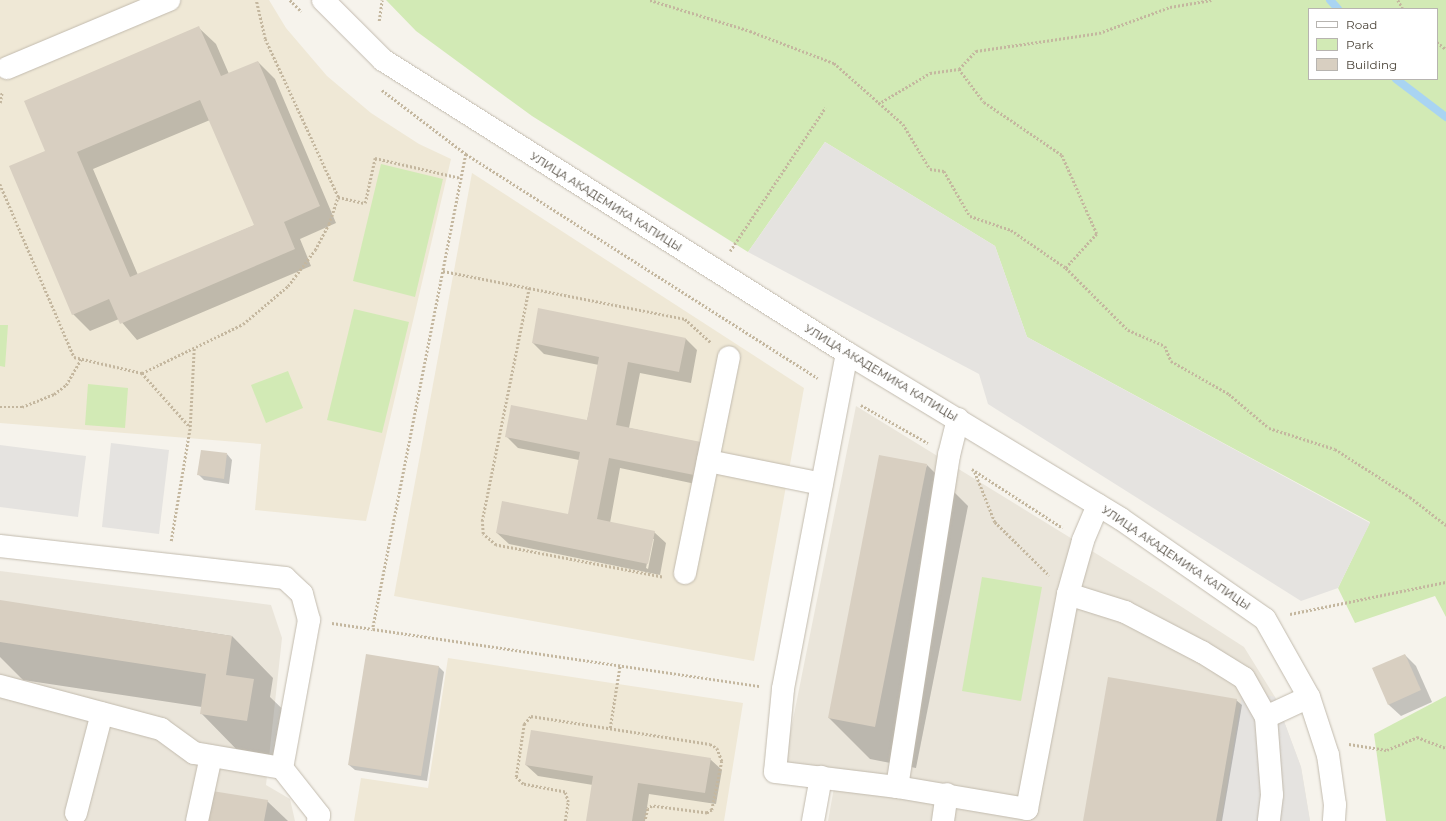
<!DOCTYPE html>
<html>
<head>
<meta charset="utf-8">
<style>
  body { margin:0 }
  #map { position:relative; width:1446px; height:821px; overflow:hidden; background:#f6f3ec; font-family:Montserrat,sans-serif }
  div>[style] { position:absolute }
  .residential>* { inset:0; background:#eae5da }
  .education>* { inset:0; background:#efe8d6 }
  .green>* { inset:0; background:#d2eab5 }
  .parking>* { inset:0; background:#e5e3e0 }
  .shadow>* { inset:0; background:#0003 }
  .stream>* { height:8px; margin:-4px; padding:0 4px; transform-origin:4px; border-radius:4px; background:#a9d4f2 }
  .building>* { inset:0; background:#d8cfc1 }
  .path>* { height:2.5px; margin-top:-1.25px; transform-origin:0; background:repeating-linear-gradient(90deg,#c4b79f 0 2px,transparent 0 4px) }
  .roads { filter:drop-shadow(0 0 1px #c2bbae) drop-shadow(0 0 1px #c2bbae) }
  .minor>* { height:22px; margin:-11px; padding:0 11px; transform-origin:11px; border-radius:11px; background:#fff }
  span { translate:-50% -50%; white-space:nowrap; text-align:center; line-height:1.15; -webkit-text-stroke:3px #fff; paint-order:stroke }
  .street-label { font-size:11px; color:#4b4439 }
  .legend { position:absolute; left:1308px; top:8px; width:130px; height:72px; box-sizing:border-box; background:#fff; border:1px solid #b7b4b0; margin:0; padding:5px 7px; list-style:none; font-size:12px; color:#4b4439 }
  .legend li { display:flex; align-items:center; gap:8px; height:20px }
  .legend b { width:20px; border:1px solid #b7b4b0 }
</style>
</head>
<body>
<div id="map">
  <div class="residential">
    <i style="clip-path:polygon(856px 406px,1157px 591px,1244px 647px,1275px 697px,1301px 767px,1310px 821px,828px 821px,837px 771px,784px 764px)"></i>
    <i style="clip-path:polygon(0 571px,271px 605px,282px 638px,266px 785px,290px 799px,295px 821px,0 821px)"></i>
  </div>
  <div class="education">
    <i style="clip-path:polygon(0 0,269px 0,286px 28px,327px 76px,371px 113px,419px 144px,451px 159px,366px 521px,255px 510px,261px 444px,0 423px)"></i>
    <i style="clip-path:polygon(472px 173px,804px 388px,754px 661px,394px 596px)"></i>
    <i style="clip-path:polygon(448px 658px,743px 703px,724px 821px,354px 821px,361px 778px,428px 788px)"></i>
  </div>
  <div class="green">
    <i style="clip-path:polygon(evenodd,386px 0,1446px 0,1446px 617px,1435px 596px,1355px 623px,1338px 588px,1370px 522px,1027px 337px,995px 246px,825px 142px,748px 252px,532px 116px,416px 31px,386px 0,1309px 9px,1437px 9px,1437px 79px,1309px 79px,1309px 9px)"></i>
    <i style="clip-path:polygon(381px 164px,443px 179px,415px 297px,353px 281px)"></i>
    <i style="clip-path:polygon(354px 309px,409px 322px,382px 433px,327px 420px)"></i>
    <i style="clip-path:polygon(0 325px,8px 325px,5px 367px,0 366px)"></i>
    <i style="clip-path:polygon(288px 371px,303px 408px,266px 423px,251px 385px)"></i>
    <i style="clip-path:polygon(88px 384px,128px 388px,125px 428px,85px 425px)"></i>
    <i style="clip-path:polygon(982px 577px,1042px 587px,1021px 701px,962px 691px)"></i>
    <i style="clip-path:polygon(1446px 696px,1446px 821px,1386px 821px,1374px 734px)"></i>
  </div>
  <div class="parking">
    <i style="clip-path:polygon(825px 142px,995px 246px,1027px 337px,1370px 523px,1338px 588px,1301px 601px,988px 404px,979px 374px,748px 252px)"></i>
    <i style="clip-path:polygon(111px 443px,169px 450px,159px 534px,102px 527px)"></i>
    <i style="clip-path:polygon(0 445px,86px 456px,78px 517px,0 507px)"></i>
    <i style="clip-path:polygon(1243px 689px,1275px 697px,1301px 767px,1310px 821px,1221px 821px)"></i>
  </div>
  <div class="shadow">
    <i style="clip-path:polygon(evenodd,199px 28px,216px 44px,229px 74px,258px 62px,275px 79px,336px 223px,300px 239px,311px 266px,137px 340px,119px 319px,90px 331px,73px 314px,46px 151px,199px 28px,210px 120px,255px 225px,138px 275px,93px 169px,210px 120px)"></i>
    <i style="clip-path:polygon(evenodd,686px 339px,697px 350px,691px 383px,640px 373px,629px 428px,700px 443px,705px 486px,620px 468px,610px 523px,654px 532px,666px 543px,660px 575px,509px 544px,497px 533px,569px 515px,579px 460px,518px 448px,506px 436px,587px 421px,599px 365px,544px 354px,533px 343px,686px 339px,652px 539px,654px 539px,648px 569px,646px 568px,652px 539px)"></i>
    <i style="clip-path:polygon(227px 454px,232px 460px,229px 484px,204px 480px,199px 475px)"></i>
    <i style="clip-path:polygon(927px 465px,968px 506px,916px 768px,870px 759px,829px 718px)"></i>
    <i style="clip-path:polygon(0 601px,232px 636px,273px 678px,270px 697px,295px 721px,288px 762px,242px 755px,201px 713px,202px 707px,23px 680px,0 657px)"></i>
    <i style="clip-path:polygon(1405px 655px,1416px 666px,1432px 702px,1401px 716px,1389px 705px,1373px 669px)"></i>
    <i style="clip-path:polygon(438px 666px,444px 672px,427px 781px,355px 770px,349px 765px)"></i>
    <i style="clip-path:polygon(1236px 700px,1242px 705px,1222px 821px,1085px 821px)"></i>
    <i style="clip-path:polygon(710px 759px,722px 770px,716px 804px,649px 794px,645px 821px,587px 821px,593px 785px,538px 776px,526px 765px)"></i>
    <i style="clip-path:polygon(267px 801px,288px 821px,208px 821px)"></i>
  </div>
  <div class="stream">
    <i style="left:1330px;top:0;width:12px;rotate:48deg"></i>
    <i style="left:1396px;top:79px;width:63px;rotate:37.2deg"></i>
  </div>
  <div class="building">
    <i style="clip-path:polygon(evenodd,199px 26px,221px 76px,258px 61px,320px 206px,284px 222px,295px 249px,120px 324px,109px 299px,72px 315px,9px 166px,45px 151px,24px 101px,199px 26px,200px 100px,254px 225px,130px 277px,77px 152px,200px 100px)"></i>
    <i style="clip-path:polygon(538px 308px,686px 338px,679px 372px,628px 362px,616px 425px,701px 442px,694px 475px,609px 458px,597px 519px,655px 531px,648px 564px,496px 533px,502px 501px,568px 514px,580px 452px,505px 437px,511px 405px,587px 420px,599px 357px,532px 343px)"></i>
    <i style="clip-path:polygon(201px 450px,227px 453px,224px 479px,197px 475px)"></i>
    <i style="clip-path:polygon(879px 455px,927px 464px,875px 727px,828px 718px)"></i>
    <i style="clip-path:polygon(0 600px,232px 636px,226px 675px,254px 679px,247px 721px,200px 714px,206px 674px,0 642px)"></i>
    <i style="clip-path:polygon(366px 654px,439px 666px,421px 776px,348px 765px)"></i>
    <i style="clip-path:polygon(1405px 654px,1421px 690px,1388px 705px,1372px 668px)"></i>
    <i style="clip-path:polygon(1108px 677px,1237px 699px,1216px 821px,1083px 821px)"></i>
    <i style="clip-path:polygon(531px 730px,711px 758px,705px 793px,638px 783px,632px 821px,586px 821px,593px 776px,525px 765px)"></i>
    <i style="clip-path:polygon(212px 791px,268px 800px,264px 821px,207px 821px)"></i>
  </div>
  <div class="path">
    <i style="left:290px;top:0;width:16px;rotate:45deg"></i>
    <i style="left:650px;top:0;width:105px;rotate:17.2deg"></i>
    <i style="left:750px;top:31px;width:90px;rotate:20.9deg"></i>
    <i style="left:834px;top:63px;width:92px;rotate:41.5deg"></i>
    <i style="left:903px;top:124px;width:52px;rotate:59deg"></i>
    <i style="left:930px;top:169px;width:14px;rotate:8deg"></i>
    <i style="left:944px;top:171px;width:52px;rotate:60deg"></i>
    <i style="left:970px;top:216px;width:43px;rotate:18.9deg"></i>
    <i style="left:1011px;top:230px;width:67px;rotate:34.6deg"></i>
    <i style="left:1398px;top:0;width:10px;rotate:61deg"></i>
    <i style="left:379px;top:21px;width:21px;rotate:-82deg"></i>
    <i style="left:1437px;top:42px;width:11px;rotate:38deg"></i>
    <i style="left:959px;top:69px;width:41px;rotate:52.9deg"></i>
    <i style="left:984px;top:102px;width:94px;rotate:34.2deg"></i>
    <i style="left:1062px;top:155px;width:86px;rotate:66.1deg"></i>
    <i style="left:1097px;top:234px;width:46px;rotate:132.4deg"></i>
    <i style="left:1066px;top:268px;width:88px;rotate:45deg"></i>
    <i style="left:1128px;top:330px;width:40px;rotate:23.4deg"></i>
    <i style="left:1165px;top:346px;width:16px;rotate:68deg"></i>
    <i style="left:1171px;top:361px;width:67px;rotate:29.6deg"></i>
    <i style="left:1229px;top:394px;width:52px;rotate:40.4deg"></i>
    <i style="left:1269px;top:428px;width:69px;rotate:17.7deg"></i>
    <i style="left:1335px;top:449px;width:89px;rotate:32.6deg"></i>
    <i style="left:1410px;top:497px;width:46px;rotate:37.9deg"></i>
    <i style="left:382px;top:90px;width:106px;rotate:37.3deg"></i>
    <i style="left:466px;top:154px;width:417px;rotate:32.5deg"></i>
    <i style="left:0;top:103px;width:11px;rotate:-80deg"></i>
    <i style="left:878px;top:104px;width:61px;rotate:-30.8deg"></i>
    <i style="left:930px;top:73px;width:29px;rotate:-8deg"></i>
    <i style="left:959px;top:69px;width:25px;rotate:-47deg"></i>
    <i style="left:976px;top:51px;width:124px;rotate:-8.3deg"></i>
    <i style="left:1099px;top:33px;width:76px;rotate:-20.1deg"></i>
    <i style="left:1170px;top:7px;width:42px;rotate:-9.7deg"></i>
    <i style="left:466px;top:154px;width:484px;rotate:101.1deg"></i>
    <i style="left:373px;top:629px;width:391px;rotate:8.4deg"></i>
    <i style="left:0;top:184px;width:188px;rotate:66.8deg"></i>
    <i style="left:74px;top:357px;width:70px;rotate:13.2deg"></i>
    <i style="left:142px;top:373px;width:72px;rotate:48.4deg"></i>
    <i style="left:338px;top:197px;width:28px;rotate:13deg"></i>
    <i style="left:365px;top:203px;width:46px;rotate:-77.5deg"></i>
    <i style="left:375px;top:158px;width:88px;rotate:13.1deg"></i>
    <i style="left:730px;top:251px;width:172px;rotate:-56.4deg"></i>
    <i style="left:443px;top:271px;width:88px;rotate:11.2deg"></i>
    <i style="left:142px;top:373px;width:112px;rotate:-25.9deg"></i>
    <i style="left:243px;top:324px;width:59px;rotate:-40.2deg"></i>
    <i style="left:288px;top:286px;width:45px;rotate:-53.1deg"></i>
    <i style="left:315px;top:250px;width:30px;rotate:-62deg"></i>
    <i style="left:329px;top:224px;width:28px;rotate:-72deg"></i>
    <i style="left:338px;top:197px;width:174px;rotate:-114.8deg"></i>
    <i style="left:265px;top:39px;width:40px;rotate:-103deg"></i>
    <i style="left:861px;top:405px;width:77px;rotate:29.6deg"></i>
    <i style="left:0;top:407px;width:22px"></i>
    <i style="left:22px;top:407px;width:35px;rotate:-22deg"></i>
    <i style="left:54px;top:394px;width:15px;rotate:-37deg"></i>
    <i style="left:66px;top:385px;width:30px;rotate:-60deg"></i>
    <i style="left:972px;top:469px;width:108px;rotate:33deg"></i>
    <i style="left:975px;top:472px;width:54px;rotate:68.2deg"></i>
    <i style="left:995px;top:522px;width:76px;rotate:44.5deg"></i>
    <i style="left:171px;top:541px;width:116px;rotate:-80.5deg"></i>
    <i style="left:190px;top:427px;width:79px;rotate:-87.1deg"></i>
    <i style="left:662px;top:577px;width:169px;rotate:-169.1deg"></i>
    <i style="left:496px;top:545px;width:17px;rotate:-140deg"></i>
    <i style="left:483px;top:534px;width:13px;rotate:-94deg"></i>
    <i style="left:482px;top:521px;width:238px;rotate:-78.6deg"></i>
    <i style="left:529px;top:288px;width:159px;rotate:11.2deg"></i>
    <i style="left:685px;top:319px;width:36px;rotate:42deg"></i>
    <i style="left:1290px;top:614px;width:159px;rotate:-11.6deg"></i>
    <i style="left:332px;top:623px;width:41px;rotate:8.3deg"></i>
    <i style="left:610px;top:728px;width:64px;rotate:-81deg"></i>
    <i style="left:1349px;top:744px;width:38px;rotate:9deg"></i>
    <i style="left:1387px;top:750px;width:33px;rotate:-23deg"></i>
    <i style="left:1417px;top:737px;width:31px;rotate:21deg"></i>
    <i style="left:565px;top:821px;width:19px;rotate:-81deg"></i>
    <i style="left:568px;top:802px;width:10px;rotate:-107deg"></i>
    <i style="left:565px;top:792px;width:43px;rotate:-169.2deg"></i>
    <i style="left:523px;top:784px;width:10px;rotate:-135deg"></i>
    <i style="left:516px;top:777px;width:54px;rotate:-81.4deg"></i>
    <i style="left:524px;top:724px;width:11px;rotate:-49deg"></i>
    <i style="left:531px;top:716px;width:181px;rotate:8.9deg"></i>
    <i style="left:710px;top:744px;width:8px;rotate:30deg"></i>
    <i style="left:717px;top:748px;width:14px;rotate:69deg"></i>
    <i style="left:722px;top:761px;width:50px;rotate:101.5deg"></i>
    <i style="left:712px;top:810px;width:6px;rotate:149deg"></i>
    <i style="left:707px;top:813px;width:55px;rotate:-172.7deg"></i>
    <i style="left:652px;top:806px;width:5px;rotate:143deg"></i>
    <i style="left:648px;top:809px;width:12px;rotate:104deg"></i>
  </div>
  <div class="roads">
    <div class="minor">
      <i style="left:323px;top:0;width:85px;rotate:45deg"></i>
      <i style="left:383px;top:60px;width:549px;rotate:32.27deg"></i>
      <i style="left:847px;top:353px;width:320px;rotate:31.2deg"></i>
      <i style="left:1121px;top:519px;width:175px;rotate:34.8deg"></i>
      <i style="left:1265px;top:619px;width:90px;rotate:60.6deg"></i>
      <i style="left:1309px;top:697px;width:61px;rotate:71.9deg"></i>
      <i style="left:1328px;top:755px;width:50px;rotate:82deg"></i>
      <i style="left:1335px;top:805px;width:16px;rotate:94deg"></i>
      <i style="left:7px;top:68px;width:176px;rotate:-22.8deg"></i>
      <i style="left:847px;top:353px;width:342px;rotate:100.8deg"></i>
      <i style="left:783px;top:689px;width:83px;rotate:95.5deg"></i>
      <i style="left:775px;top:772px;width:123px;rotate:7deg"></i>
      <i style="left:958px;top:419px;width:37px;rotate:104deg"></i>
      <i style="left:949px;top:455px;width:336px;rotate:98.9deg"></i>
      <i style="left:897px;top:787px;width:132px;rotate:9.6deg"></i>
      <i style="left:1027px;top:809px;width:219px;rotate:-79.2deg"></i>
      <i style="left:708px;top:461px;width:116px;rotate:11.4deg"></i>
      <i style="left:1098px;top:505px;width:39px;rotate:113deg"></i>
      <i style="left:1083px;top:541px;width:55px;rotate:105.8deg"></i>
      <i style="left:1068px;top:594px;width:60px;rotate:17.5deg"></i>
      <i style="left:1125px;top:612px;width:87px;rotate:27.5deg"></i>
      <i style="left:1202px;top:652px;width:49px;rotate:31.8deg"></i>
      <i style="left:1244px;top:678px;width:45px;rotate:60.6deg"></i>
      <i style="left:1266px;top:717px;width:78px;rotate:85.6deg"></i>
      <i style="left:1272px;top:795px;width:26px;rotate:97deg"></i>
      <i style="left:0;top:546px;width:287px;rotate:6.4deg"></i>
      <i style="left:285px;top:578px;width:23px;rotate:43deg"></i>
      <i style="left:302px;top:594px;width:27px;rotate:75deg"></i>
      <i style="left:309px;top:620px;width:150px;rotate:100.3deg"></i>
      <i style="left:282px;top:768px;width:89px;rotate:-170.3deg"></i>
      <i style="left:194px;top:753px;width:41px;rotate:-144deg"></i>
      <i style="left:161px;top:729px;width:167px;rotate:-165deg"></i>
      <i style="left:685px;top:573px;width:220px;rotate:-78.5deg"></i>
      <i style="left:1266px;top:717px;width:47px;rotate:-24.9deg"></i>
      <i style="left:282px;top:768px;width:60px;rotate:51.8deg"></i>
      <i style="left:319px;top:815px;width:6px;rotate:99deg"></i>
      <i style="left:76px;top:813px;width:103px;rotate:-75.4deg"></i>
      <i style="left:197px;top:821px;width:66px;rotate:-77.8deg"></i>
      <i style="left:813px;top:821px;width:45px;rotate:-79.7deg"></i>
      <i style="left:943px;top:821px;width:27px;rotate:-82deg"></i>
    </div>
  </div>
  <div class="street-label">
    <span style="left:606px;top:202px;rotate:32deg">УЛИЦА АКАДЕМИКА КАПИЦЫ</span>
    <span style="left:881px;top:373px;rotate:31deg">УЛИЦА АКАДЕМИКА КАПИЦЫ</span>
    <span style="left:1176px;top:558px;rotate:34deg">УЛИЦА АКАДЕМИКА КАПИЦЫ</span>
  </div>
  <ul class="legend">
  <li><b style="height:5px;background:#fff"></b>Road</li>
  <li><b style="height:11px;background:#d2eab5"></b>Park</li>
  <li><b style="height:11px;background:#d8cfc1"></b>Building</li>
  </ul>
</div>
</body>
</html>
